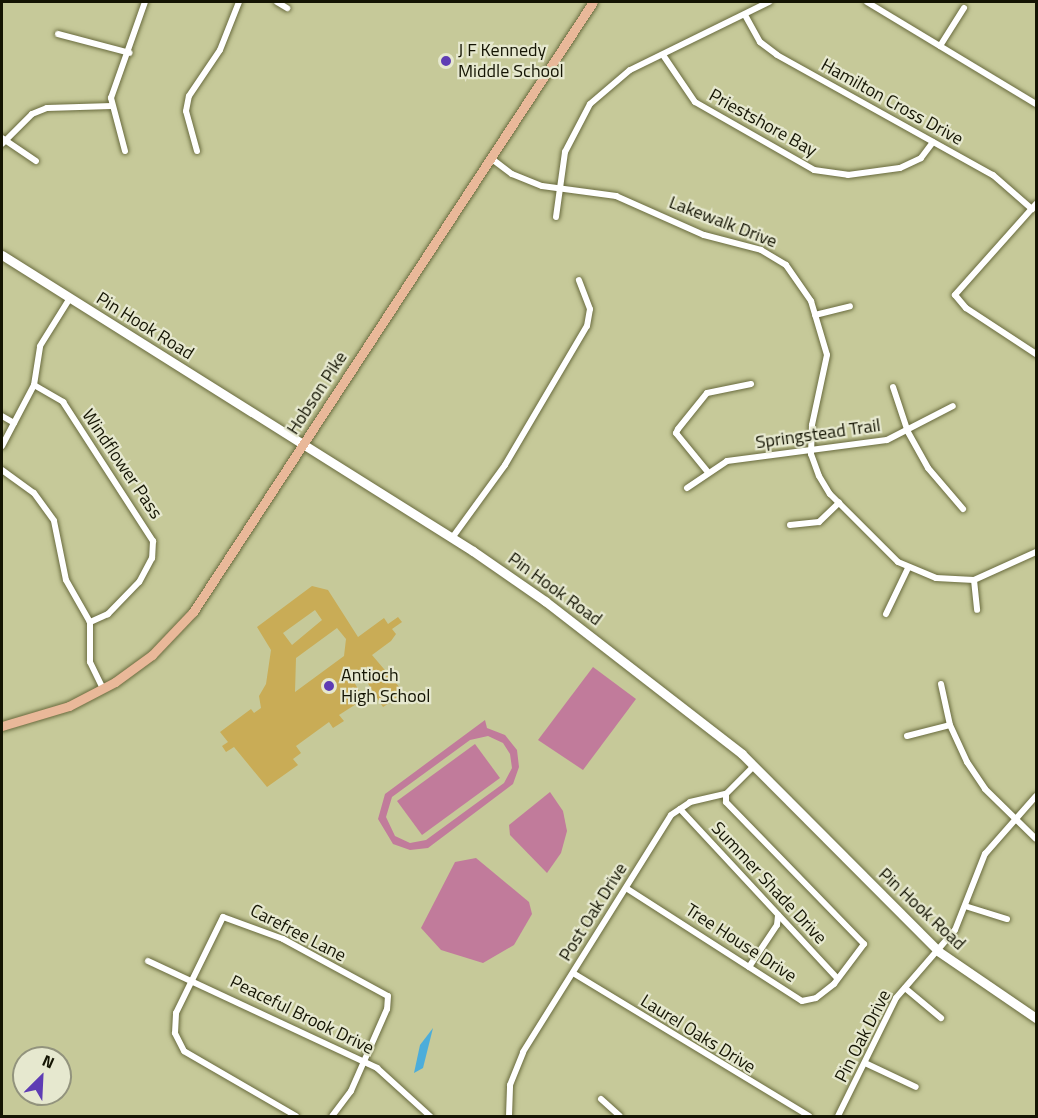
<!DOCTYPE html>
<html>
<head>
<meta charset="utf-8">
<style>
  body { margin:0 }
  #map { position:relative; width:1038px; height:1118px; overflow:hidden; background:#c6c999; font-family:"Titillium Web",sans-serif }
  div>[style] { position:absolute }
  .green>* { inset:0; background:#c17b9b }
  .water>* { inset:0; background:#4cadda }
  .building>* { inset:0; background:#c9ac56 }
  .roads { filter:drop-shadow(0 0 2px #696b3e) drop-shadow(0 0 2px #696b3e) }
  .street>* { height:6px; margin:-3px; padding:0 3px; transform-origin:3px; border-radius:3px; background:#fff }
  .secondary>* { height:9px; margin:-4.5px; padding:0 4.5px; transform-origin:4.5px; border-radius:4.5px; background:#fff }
  .primary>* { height:9px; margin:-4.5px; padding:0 4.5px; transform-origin:4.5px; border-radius:4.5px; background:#e9b899 }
  .dots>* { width:16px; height:16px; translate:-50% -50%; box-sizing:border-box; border:3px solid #e6e8cf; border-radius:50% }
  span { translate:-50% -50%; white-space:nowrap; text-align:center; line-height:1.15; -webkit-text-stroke:4.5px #e6e8cf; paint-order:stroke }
  .poi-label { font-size:18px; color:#141403 }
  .left { translate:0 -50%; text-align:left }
  .street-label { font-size:18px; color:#141403 }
  .frame { position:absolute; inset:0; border:3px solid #141403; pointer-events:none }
  .north { position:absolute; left:12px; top:1046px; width:60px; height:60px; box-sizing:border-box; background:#e6e8cf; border:2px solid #92937d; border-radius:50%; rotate:24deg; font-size:16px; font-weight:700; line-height:24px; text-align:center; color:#141403 }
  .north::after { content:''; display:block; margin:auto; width:21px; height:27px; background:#5e3cb4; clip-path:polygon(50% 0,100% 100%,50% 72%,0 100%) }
</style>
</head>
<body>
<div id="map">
  <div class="green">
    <i style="clip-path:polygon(593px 667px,636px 699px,583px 770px,538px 740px)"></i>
    <i style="clip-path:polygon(evenodd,485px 720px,487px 728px,505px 735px,517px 750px,519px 767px,513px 784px,428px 848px,410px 850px,393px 844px,378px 819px,385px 794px,485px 720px,488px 736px,503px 743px,510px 754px,512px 768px,504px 783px,426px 840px,410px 843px,395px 836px,386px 817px,392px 797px,470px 740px,488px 736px)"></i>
    <i style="clip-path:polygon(475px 744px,500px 778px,422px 835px,397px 801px)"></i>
    <i style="clip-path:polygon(550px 792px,563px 811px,567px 831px,561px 853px,547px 873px,510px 835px,509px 825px)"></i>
    <i style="clip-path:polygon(476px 858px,529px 902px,532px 914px,514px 945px,483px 963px,441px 950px,421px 928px,455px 862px)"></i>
  </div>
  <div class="water">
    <i style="clip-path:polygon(433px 1028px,423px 1068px,414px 1073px,420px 1045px)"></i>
  </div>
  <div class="building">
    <i style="clip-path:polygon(evenodd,312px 586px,328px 590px,358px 637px,384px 618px,388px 624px,398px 617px,402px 622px,392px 629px,396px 634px,391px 641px,372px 655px,401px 689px,400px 696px,383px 707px,360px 671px,351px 677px,364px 699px,339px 715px,344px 721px,333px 728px,329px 722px,296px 746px,301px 753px,293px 759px,298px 765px,267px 787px,234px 747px,226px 752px,222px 746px,228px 742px,220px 732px,251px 709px,254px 713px,261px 708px,259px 696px,266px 684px,271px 650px,257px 627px,312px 586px,315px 610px,322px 620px,292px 645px,283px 633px,315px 610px,312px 586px,337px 628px,346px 639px,344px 656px,295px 692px,296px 658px,337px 628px)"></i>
  </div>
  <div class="roads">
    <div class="street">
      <i style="left:277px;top:2px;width:12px;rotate:31deg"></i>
      <i style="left:867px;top:2px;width:197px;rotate:31.1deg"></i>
      <i style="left:745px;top:15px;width:31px;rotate:61deg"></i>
      <i style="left:760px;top:42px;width:21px;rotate:37deg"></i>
      <i style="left:777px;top:55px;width:247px;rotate:29.1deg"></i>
      <i style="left:993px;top:175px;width:52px;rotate:41.1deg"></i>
      <i style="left:58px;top:34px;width:74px;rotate:14.8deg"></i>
      <i style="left:940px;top:46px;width:45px;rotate:-57.7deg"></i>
      <i style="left:663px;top:55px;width:57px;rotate:55.8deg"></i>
      <i style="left:695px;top:102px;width:137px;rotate:29.7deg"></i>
      <i style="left:814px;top:170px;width:34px;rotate:8deg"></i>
      <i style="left:848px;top:175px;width:52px;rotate:-7.7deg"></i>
      <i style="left:900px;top:168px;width:23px;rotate:-25deg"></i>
      <i style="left:921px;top:158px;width:20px;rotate:-53deg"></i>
      <i style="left:2px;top:138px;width:41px;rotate:34.1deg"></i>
      <i style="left:2px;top:144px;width:42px;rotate:-45deg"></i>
      <i style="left:32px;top:114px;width:16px;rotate:-22deg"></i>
      <i style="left:47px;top:108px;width:65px;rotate:-1.8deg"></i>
      <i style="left:125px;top:151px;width:55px;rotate:-104.8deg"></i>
      <i style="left:111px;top:98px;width:102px;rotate:-70.5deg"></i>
      <i style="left:197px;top:151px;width:41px;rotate:-105.4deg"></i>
      <i style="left:186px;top:111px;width:15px;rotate:-79deg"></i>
      <i style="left:189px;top:96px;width:55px;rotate:-56deg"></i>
      <i style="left:220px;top:50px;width:52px;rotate:-68.4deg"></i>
      <i style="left:492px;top:159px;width:25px;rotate:37deg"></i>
      <i style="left:512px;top:174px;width:32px;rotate:22deg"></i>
      <i style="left:542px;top:186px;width:75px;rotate:7.7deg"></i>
      <i style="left:616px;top:196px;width:96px;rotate:23.9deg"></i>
      <i style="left:704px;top:235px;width:59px;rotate:14.7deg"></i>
      <i style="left:761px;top:250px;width:29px;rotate:31deg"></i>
      <i style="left:786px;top:265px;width:44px;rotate:55.2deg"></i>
      <i style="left:811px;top:301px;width:56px;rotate:73.5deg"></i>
      <i style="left:827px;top:355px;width:72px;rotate:102.1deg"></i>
      <i style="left:812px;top:425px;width:29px;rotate:92deg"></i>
      <i style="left:811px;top:454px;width:23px;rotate:70deg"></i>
      <i style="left:819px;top:476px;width:21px;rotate:59deg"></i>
      <i style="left:830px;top:494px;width:96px;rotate:45deg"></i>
      <i style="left:898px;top:562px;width:41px;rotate:22.8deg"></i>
      <i style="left:936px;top:578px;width:38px;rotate:3deg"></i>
      <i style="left:974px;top:580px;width:68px;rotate:-24.3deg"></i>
      <i style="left:1036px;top:204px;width:122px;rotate:131.7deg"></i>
      <i style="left:955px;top:295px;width:17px;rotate:50deg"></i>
      <i style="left:966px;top:308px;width:84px;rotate:33.3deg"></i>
      <i style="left:556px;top:217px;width:66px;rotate:-82.1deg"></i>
      <i style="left:565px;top:152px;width:54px;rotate:-62.5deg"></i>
      <i style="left:590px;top:104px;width:52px;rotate:-40.4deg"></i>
      <i style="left:630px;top:70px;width:155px;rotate:-26.1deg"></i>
      <i style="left:815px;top:315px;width:36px;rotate:-14deg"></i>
      <i style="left:34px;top:385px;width:34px;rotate:30deg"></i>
      <i style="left:63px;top:402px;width:166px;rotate:57.1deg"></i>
      <i style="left:153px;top:541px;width:17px;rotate:93deg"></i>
      <i style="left:152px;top:558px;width:27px;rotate:118deg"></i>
      <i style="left:139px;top:582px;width:45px;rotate:134.1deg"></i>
      <i style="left:108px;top:614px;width:20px;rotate:156deg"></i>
      <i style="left:893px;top:387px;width:47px;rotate:71.6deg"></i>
      <i style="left:908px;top:432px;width:41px;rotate:60.9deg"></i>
      <i style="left:928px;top:468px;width:54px;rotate:49.5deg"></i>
      <i style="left:2px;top:416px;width:14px;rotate:30deg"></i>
      <i style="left:2px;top:446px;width:69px;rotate:-62.3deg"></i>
      <i style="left:34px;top:385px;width:39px;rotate:-81deg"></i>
      <i style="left:40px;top:346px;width:57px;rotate:-58deg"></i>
      <i style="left:2px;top:470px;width:39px;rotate:36deg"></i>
      <i style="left:34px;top:493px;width:34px;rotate:54deg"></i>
      <i style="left:54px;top:521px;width:60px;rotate:78.5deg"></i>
      <i style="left:66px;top:580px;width:48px;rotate:60.3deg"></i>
      <i style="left:90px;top:622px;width:40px;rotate:90deg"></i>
      <i style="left:90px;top:662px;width:30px;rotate:64deg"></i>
      <i style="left:707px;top:471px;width:49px;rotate:-129.2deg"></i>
      <i style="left:676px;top:433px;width:4px;rotate:-63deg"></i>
      <i style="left:678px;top:429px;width:46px;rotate:-51.1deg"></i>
      <i style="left:707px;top:393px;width:45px;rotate:-11.6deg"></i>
      <i style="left:687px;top:488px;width:48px;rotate:-34deg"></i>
      <i style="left:727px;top:461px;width:161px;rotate:-7.5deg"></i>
      <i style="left:887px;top:440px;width:74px;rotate:-27.3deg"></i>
      <i style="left:790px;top:525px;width:29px;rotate:-6deg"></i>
      <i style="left:819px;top:522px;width:28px;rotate:-44deg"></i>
      <i style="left:452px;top:538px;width:90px;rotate:-54deg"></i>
      <i style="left:505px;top:465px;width:161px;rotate:-59.5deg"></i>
      <i style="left:587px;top:326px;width:17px;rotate:-80deg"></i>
      <i style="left:590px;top:309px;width:31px;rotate:-111deg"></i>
      <i style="left:974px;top:580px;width:30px;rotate:84deg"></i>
      <i style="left:886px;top:614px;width:51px;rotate:-64.4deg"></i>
      <i style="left:941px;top:684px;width:42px;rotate:77.6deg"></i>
      <i style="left:950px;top:725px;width:41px;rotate:65.3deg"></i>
      <i style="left:967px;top:762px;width:32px;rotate:56deg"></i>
      <i style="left:985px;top:789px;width:71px;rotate:44.4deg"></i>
      <i style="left:907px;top:736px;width:44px;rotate:-14.3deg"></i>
      <i style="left:680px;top:809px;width:231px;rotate:47.1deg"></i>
      <i style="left:626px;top:888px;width:209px;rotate:32.7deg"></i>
      <i style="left:802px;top:1001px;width:14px;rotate:-12deg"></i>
      <i style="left:816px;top:998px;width:23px;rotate:-38deg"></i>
      <i style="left:834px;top:984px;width:50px;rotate:-53.1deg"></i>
      <i style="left:864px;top:944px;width:198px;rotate:-134.2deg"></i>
      <i style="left:726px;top:802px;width:8px;rotate:-90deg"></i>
      <i style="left:965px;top:906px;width:44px;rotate:17.2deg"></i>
      <i style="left:148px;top:961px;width:253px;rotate:25deg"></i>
      <i style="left:377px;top:1068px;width:72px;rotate:42.2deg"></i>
      <i style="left:749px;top:967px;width:50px;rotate:-56.3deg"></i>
      <i style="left:777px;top:925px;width:10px;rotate:-84deg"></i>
      <i style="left:573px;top:973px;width:276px;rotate:31.2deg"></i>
      <i style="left:905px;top:988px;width:47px;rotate:39.8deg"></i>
      <i style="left:865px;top:1063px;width:56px;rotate:25.2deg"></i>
      <i style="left:601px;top:1099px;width:25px;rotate:42deg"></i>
      <i style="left:296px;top:1116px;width:129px;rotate:-149.9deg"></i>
      <i style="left:184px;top:1051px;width:20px;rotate:-117deg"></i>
      <i style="left:175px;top:1033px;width:20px;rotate:-87deg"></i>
      <i style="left:176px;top:1013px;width:107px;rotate:-63.9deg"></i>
      <i style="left:223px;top:917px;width:64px;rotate:20.1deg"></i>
      <i style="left:283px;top:939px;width:119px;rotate:28.5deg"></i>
      <i style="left:388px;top:996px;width:13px;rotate:94deg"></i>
      <i style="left:387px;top:1009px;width:90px;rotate:113.7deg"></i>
      <i style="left:351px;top:1091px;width:31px;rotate:127deg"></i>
      <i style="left:509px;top:1116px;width:31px;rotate:-88deg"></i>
      <i style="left:510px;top:1085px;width:35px;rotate:-68deg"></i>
      <i style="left:523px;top:1052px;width:279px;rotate:-58deg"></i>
      <i style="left:671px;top:815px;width:23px;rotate:-34deg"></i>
      <i style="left:690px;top:802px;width:37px;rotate:-13deg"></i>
      <i style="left:726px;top:794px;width:40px;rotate:-45deg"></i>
      <i style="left:838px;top:1116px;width:131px;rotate:-63.8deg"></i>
      <i style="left:896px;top:998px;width:90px;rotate:-49.1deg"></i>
      <i style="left:955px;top:930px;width:82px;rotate:-68.5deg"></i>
      <i style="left:985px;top:854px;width:77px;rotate:-48.7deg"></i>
    </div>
    <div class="secondary">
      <i style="left:2px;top:255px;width:556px;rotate:32.15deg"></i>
      <i style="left:473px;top:551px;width:88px;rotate:34.8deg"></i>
      <i style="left:545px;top:601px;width:249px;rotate:37.8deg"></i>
      <i style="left:742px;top:754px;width:278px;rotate:45.1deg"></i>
      <i style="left:938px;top:951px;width:119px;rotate:34.4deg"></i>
    </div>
    <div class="primary">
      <i style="left:2px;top:726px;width:70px;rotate:-16.6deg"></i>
      <i style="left:69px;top:706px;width:52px;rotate:-27.6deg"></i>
      <i style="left:115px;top:682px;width:46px;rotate:-36.1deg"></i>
      <i style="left:152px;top:655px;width:59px;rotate:-46.4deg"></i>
      <i style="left:193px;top:612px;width:729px;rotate:-56.75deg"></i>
    </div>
  </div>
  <div class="dots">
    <i style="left:446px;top:61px;background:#5e3cb4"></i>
    <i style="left:329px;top:686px;background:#5e3cb4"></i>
  </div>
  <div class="poi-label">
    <span class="left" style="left:458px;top:61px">J F Kennedy<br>Middle School</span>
    <span class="left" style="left:341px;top:686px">Antioch<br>High School</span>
  </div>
  <div class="street-label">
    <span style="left:892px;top:102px;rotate:29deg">Hamilton Cross Drive</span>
    <span style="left:763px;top:123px;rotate:29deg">Priestshore Bay</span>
    <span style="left:723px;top:222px;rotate:21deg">Lakewalk Drive</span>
    <span style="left:145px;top:326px;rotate:32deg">Pin Hook Road</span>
    <span style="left:317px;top:393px;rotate:-57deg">Hobson Pike</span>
    <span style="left:818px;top:434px;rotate:-8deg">Springstead Trail</span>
    <span style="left:122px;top:464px;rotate:56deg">Windflower Pass</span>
    <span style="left:555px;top:589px;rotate:36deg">Pin Hook Road</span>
    <span style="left:769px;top:883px;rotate:47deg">Summer Shade Drive</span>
    <span style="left:922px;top:909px;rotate:43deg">Pin Hook Road</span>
    <span style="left:593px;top:912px;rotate:-58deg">Post Oak Drive</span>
    <span style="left:298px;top:933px;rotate:27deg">Carefree Lane</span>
    <span style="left:741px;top:943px;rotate:33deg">Tree House Drive</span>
    <span style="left:302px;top:1015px;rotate:26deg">Peaceful Brook Drive</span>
    <span style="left:698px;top:1034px;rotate:32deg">Laurel Oaks Drive</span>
    <span style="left:863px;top:1036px;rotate:-63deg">Pin Oak Drive</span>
  </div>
  <div class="frame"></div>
  <div class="north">N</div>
</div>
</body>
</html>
